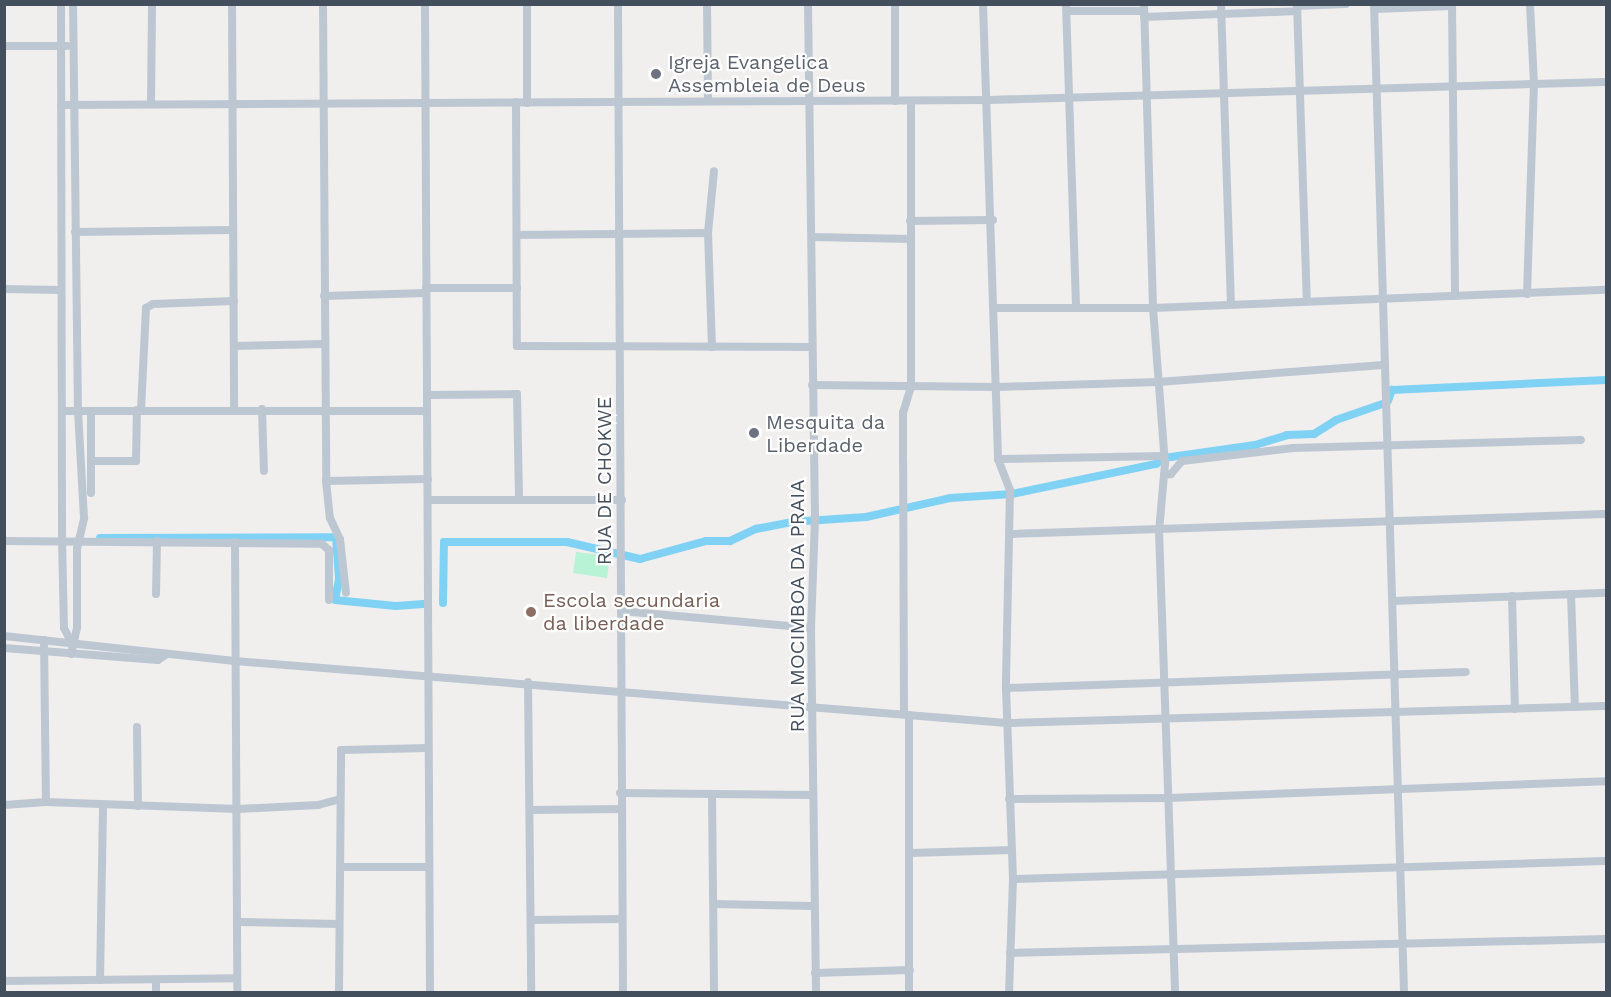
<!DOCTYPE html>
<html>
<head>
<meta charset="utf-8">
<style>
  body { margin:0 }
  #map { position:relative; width:1611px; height:997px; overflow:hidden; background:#f1eeee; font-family:"Work Sans",sans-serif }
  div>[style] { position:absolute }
  .green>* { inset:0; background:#b7f3d4 }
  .canal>* { height:8px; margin:-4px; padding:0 4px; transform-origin:4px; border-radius:4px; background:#80d2f4 }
  .minor>* { height:8px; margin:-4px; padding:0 4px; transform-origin:4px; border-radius:4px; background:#bdc7d2 }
  .dots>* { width:16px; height:16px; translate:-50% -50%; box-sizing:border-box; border:3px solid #fff; border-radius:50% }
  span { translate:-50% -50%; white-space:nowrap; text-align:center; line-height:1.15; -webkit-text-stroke:4.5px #fff; paint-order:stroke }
  .worship-label { font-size:20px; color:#5b616d }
  .left { translate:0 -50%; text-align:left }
  .street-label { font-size:20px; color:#444f5d }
  .education-label { font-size:20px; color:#785e54 }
  .frame { position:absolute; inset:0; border:6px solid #444f5d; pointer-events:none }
</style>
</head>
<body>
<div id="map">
  <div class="green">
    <i style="clip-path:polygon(576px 552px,610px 556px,607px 578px,573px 573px)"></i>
  </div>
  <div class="canal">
    <i style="left:1388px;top:401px;width:12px;rotate:-70deg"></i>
    <i style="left:1392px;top:390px;width:214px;rotate:-2.7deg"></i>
    <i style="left:100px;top:538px;width:236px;rotate:-0.2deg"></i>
    <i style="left:336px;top:537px;width:42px;rotate:85.9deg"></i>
    <i style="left:339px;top:579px;width:21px;rotate:101deg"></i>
    <i style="left:335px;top:600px;width:61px;rotate:5.6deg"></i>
    <i style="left:396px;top:606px;width:31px;rotate:-4deg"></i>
    <i style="left:443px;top:603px;width:61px;rotate:-89.1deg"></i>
    <i style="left:444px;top:542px;width:123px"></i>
    <i style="left:567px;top:542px;width:75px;rotate:13.1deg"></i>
    <i style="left:640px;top:559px;width:68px;rotate:-15.3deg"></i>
    <i style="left:706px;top:541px;width:24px"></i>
    <i style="left:730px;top:541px;width:29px;rotate:-25deg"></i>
    <i style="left:756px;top:529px;width:36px;rotate:-11deg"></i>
    <i style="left:791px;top:522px;width:75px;rotate:-3.8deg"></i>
    <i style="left:866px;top:517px;width:86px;rotate:-12.7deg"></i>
    <i style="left:950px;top:498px;width:62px;rotate:-3.7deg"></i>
    <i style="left:1012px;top:494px;width:147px;rotate:-11.8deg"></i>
    <i style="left:1156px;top:464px;width:10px;rotate:-37deg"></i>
    <i style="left:1164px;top:458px;width:92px;rotate:-8.1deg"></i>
    <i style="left:1255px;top:445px;width:34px;rotate:-17deg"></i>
    <i style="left:1287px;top:435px;width:27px;rotate:-2deg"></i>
    <i style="left:1314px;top:434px;width:26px;rotate:-32deg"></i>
    <i style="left:1336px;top:420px;width:52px;rotate:-19.1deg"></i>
  </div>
  <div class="minor">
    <i style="left:61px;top:4px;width:536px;rotate:89.89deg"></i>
    <i style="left:62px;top:540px;width:88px;rotate:88.7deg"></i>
    <i style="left:64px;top:628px;width:16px;rotate:63deg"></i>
    <i style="left:232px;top:4px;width:406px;rotate:89.7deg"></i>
    <i style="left:323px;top:4px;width:477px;rotate:89.6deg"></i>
    <i style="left:326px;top:481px;width:37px;rotate:84deg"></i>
    <i style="left:330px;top:518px;width:23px;rotate:65deg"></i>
    <i style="left:340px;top:539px;width:54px;rotate:83.7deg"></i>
    <i style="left:425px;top:4px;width:988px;rotate:89.71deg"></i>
    <i style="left:527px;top:4px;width:99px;rotate:90deg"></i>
    <i style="left:618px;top:4px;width:988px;rotate:89.71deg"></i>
    <i style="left:707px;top:4px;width:97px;rotate:89.4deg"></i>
    <i style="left:808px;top:4px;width:515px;rotate:89.22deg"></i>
    <i style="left:815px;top:519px;width:109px;rotate:92.1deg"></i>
    <i style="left:811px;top:628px;width:364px;rotate:89.2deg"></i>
    <i style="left:983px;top:4px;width:455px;rotate:88.1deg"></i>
    <i style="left:998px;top:459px;width:33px;rotate:69deg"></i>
    <i style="left:1010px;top:490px;width:198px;rotate:91.2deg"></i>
    <i style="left:1006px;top:688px;width:191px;rotate:87.9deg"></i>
    <i style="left:1013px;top:879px;width:113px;rotate:92deg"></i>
    <i style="left:1066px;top:4px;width:303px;rotate:88.1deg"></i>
    <i style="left:1144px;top:4px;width:304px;rotate:88.3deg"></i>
    <i style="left:1153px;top:308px;width:156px;rotate:85.6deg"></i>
    <i style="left:1165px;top:464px;width:67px;rotate:95.1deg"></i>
    <i style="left:1159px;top:531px;width:461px;rotate:88deg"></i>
    <i style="left:1221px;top:4px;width:300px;rotate:88.1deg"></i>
    <i style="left:1297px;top:4px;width:296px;rotate:88.1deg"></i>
    <i style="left:1374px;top:4px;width:988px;rotate:88.26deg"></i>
    <i style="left:1452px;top:4px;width:292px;rotate:89.4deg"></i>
    <i style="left:1297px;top:6px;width:49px;rotate:-2.3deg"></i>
    <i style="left:1375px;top:9px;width:77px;rotate:-2.2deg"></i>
    <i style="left:1067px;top:11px;width:77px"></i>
    <i style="left:1144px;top:17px;width:153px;rotate:-2.2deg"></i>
    <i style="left:4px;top:46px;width:63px"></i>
    <i style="left:895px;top:101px;width:97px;rotate:-90deg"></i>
    <i style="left:516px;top:102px;width:244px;rotate:89.8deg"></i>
    <i style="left:517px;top:346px;width:295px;rotate:0.2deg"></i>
    <i style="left:151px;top:104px;width:100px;rotate:-89.4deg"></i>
    <i style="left:61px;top:105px;width:927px;rotate:-0.31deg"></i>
    <i style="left:988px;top:100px;width:618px;rotate:-1.67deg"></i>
    <i style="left:910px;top:221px;width:83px;rotate:-0.7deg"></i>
    <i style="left:75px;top:232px;width:157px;rotate:-0.7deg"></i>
    <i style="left:517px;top:235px;width:191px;rotate:-0.6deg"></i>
    <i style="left:812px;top:237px;width:99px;rotate:1.2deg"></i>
    <i style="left:426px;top:288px;width:91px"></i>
    <i style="left:4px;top:289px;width:57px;rotate:1deg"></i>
    <i style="left:1527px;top:294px;width:210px;rotate:-88.1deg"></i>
    <i style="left:1534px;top:84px;width:80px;rotate:-92.9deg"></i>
    <i style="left:324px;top:296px;width:102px;rotate:-1.7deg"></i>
    <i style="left:995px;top:308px;width:158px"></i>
    <i style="left:1153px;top:308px;width:453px;rotate:-2.3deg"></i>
    <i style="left:235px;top:346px;width:89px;rotate:-1.3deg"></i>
    <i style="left:712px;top:347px;width:114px;rotate:-92deg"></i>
    <i style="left:708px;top:233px;width:62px;rotate:-84.5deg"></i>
    <i style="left:812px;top:385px;width:185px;rotate:0.6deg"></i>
    <i style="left:997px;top:387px;width:161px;rotate:-1.8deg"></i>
    <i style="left:1158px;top:382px;width:226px;rotate:-4.3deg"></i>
    <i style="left:428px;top:395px;width:89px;rotate:-0.6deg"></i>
    <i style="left:517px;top:394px;width:105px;rotate:88.9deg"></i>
    <i style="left:262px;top:409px;width:62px;rotate:88.2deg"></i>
    <i style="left:141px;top:410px;width:102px;rotate:-87.2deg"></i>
    <i style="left:146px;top:308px;width:8px;rotate:-30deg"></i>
    <i style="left:153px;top:304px;width:81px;rotate:-2.1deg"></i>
    <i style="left:62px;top:411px;width:365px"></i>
    <i style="left:998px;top:459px;width:166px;rotate:-1deg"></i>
    <i style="left:92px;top:461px;width:44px"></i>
    <i style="left:136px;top:461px;width:51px;rotate:-88.9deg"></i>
    <i style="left:1164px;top:475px;width:7px;rotate:-8deg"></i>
    <i style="left:1171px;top:474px;width:17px;rotate:-50deg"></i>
    <i style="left:1182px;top:461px;width:112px;rotate:-6.7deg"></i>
    <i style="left:1293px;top:448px;width:288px;rotate:-1.6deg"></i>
    <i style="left:326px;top:481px;width:102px;rotate:-1.1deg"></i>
    <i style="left:91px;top:493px;width:82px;rotate:-90deg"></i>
    <i style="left:428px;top:500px;width:194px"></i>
    <i style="left:1011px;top:534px;width:595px;rotate:-1.93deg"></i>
    <i style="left:4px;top:541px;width:318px;rotate:0.5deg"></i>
    <i style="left:322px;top:544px;width:9px;rotate:41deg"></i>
    <i style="left:329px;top:550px;width:50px;rotate:90deg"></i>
    <i style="left:235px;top:542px;width:450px;rotate:89.7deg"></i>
    <i style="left:156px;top:594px;width:53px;rotate:-88.9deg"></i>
    <i style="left:1571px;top:594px;width:113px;rotate:88deg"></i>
    <i style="left:1512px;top:596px;width:113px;rotate:88.5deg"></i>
    <i style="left:1393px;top:601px;width:213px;rotate:-2.2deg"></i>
    <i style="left:621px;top:611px;width:191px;rotate:5.1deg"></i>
    <i style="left:4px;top:636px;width:232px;rotate:6.2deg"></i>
    <i style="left:235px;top:661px;width:774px;rotate:4.59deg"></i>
    <i style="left:1007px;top:723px;width:599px;rotate:-1.63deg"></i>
    <i style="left:44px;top:640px;width:162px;rotate:89.3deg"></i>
    <i style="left:4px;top:648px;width:154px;rotate:4.5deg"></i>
    <i style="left:158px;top:660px;width:11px;rotate:-34deg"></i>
    <i style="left:71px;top:654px;width:28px;rotate:-77deg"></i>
    <i style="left:77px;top:627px;width:78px;rotate:-90deg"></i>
    <i style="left:77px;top:549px;width:32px;rotate:-77deg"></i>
    <i style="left:84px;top:518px;width:107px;rotate:-93.2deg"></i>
    <i style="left:78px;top:411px;width:407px;rotate:-90.7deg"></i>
    <i style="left:528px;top:682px;width:310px;rotate:89.4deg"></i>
    <i style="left:1006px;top:688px;width:460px;rotate:-2deg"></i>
    <i style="left:904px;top:714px;width:253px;rotate:-90.2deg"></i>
    <i style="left:903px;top:461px;width:48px;rotate:-90deg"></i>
    <i style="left:903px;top:413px;width:27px;rotate:-73deg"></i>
    <i style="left:911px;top:387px;width:286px;rotate:-90deg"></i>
    <i style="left:909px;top:715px;width:277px;rotate:90deg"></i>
    <i style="left:137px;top:727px;width:79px;rotate:89.3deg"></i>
    <i style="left:620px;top:793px;width:193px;rotate:0.6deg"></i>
    <i style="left:712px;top:796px;width:196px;rotate:89.4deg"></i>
    <i style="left:1009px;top:799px;width:160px;rotate:-0.4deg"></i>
    <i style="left:1169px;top:798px;width:437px;rotate:-2.2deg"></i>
    <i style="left:4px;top:805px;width:42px;rotate:-4.1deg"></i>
    <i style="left:46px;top:802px;width:192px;rotate:2.1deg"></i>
    <i style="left:238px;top:809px;width:80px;rotate:-2.9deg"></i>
    <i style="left:318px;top:805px;width:23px;rotate:-15deg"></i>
    <i style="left:530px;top:810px;width:91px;rotate:-0.6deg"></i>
    <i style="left:910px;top:853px;width:102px;rotate:-1.7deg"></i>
    <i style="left:340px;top:867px;width:89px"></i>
    <i style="left:1013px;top:879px;width:593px;rotate:-1.74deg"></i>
    <i style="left:714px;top:904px;width:100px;rotate:1.1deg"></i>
    <i style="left:531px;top:920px;width:91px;rotate:-0.6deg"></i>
    <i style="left:238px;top:922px;width:101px;rotate:1.1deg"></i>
    <i style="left:1010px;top:953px;width:596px;rotate:-1.35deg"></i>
    <i style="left:815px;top:973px;width:95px;rotate:-1.8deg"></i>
    <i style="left:100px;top:980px;width:175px;rotate:-89deg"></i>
    <i style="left:4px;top:981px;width:233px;rotate:-0.7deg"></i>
    <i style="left:156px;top:992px;width:11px;rotate:-90deg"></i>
    <i style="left:339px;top:992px;width:242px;rotate:-89.5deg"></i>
    <i style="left:341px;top:750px;width:87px;rotate:-1.3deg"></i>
  </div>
  <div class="dots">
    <i style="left:656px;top:74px;background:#6b7280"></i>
    <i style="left:754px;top:433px;background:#6b7280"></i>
    <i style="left:531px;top:612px;background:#8d6e63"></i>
  </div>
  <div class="worship-label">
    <span class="left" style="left:668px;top:74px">Igreja Evangelica<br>Assembleia de Deus</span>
    <span class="left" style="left:766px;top:434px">Mesquita da<br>Liberdade</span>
  </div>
  <div class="street-label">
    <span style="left:604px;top:481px;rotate:-90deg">RUA DE CHOKWE</span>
    <span style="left:797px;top:606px;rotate:-90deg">RUA MOCIMBOA DA PRAIA</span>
  </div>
  <div class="education-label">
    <span class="left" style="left:543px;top:612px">Escola secundaria<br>da liberdade</span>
  </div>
  <div class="frame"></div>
</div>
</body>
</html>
